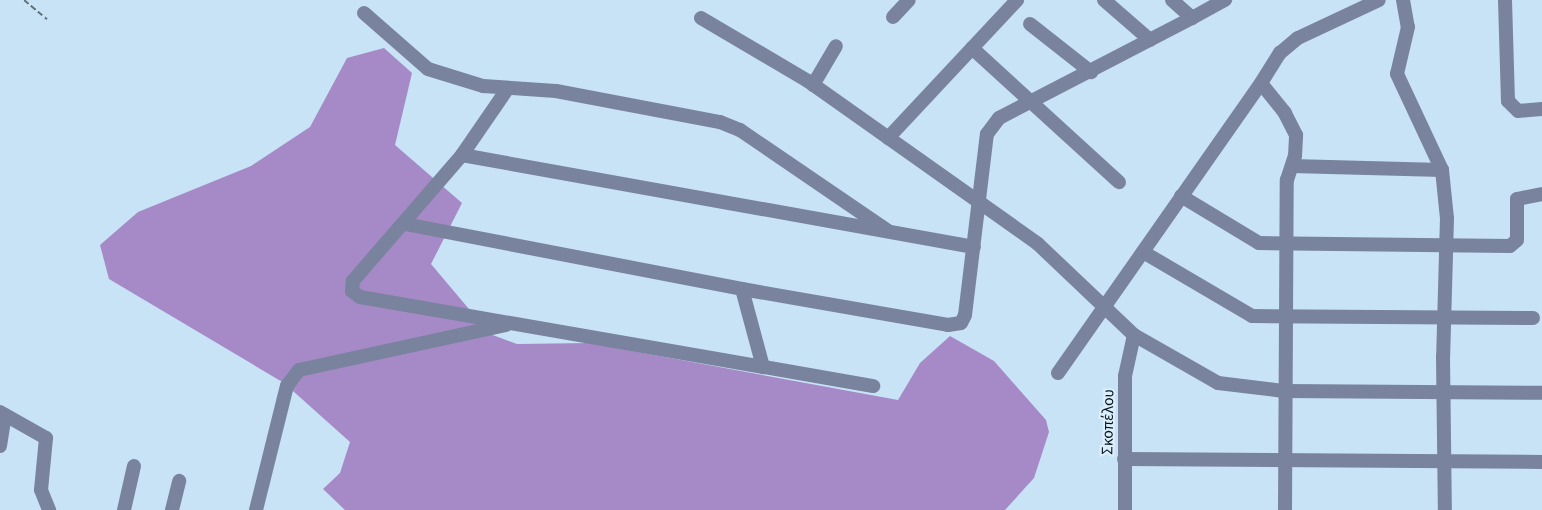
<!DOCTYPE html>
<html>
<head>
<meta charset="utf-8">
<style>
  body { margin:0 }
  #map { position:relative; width:1542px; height:510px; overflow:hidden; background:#c8e3f5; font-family:"Source Sans 3",sans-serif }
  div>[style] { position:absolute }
  .forest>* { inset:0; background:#a68ac7 }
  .path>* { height:2px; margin-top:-1px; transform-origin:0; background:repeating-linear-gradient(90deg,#60717d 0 6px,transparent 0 9px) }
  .minor>* { height:14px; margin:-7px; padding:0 7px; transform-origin:7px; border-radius:7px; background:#7a839e }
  span { translate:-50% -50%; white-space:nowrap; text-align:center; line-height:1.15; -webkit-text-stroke:4.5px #d9effe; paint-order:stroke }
  .street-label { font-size:16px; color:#0a1319 }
</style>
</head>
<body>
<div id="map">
  <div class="forest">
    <i style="clip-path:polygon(384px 48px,412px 73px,395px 145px,462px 203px,431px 264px,490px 334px,517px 344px,589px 343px,898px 400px,920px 363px,950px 336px,994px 361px,1046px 420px,1049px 432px,1034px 478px,1005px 510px,345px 510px,323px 489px,340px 473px,350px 442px,284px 383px,109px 279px,100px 245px,138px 212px,251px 166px,310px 127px,347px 58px)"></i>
  </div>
  <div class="path">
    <i style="left:24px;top:0;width:30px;rotate:40deg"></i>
  </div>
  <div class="minor">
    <i style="left:1104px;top:0;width:61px;rotate:41deg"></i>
    <i style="left:1172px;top:0;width:27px;rotate:42deg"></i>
    <i style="left:1192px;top:18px;width:38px;rotate:-29deg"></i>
    <i style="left:1403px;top:0;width:27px;rotate:80deg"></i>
    <i style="left:1408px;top:27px;width:48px;rotate:103.2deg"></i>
    <i style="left:1397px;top:74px;width:106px;rotate:64.9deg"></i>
    <i style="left:1442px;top:170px;width:48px;rotate:84.1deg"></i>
    <i style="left:1447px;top:218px;width:139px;rotate:91.6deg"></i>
    <i style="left:1443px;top:357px;width:153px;rotate:89.3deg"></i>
    <i style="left:1505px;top:0;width:101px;rotate:88.3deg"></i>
    <i style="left:1508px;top:101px;width:14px;rotate:45deg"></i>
    <i style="left:1518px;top:111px;width:24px;rotate:-5deg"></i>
    <i style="left:364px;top:13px;width:85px;rotate:41.2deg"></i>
    <i style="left:428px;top:69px;width:58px;rotate:17.2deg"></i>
    <i style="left:483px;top:86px;width:73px;rotate:3.9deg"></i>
    <i style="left:556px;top:91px;width:167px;rotate:10.7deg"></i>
    <i style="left:720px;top:122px;width:22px;rotate:22deg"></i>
    <i style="left:740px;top:130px;width:179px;rotate:34.3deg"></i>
    <i style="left:893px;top:17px;width:23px;rotate:-47deg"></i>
    <i style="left:701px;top:18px;width:124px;rotate:30.5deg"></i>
    <i style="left:808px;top:81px;width:282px;rotate:35.3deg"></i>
    <i style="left:1038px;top:244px;width:132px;rotate:43.5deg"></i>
    <i style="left:1134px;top:335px;width:97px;rotate:29.7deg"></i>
    <i style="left:1218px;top:383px;width:66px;rotate:6.9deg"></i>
    <i style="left:1284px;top:391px;width:258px;rotate:0.4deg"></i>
    <i style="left:1030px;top:24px;width:78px;rotate:38.2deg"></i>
    <i style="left:972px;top:48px;width:199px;rotate:42.4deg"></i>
    <i style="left:813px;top:85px;width:45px;rotate:-59.5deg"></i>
    <i style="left:508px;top:88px;width:81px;rotate:124.5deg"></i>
    <i style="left:462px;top:155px;width:167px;rotate:130.9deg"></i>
    <i style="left:353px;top:281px;width:10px;rotate:96deg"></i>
    <i style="left:352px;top:291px;width:10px;rotate:37deg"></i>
    <i style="left:360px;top:297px;width:521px;rotate:9.84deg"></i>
    <i style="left:888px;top:138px;width:189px;rotate:-46.9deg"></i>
    <i style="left:462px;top:155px;width:520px;rotate:10.19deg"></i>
    <i style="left:1292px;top:166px;width:150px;rotate:1.5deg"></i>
    <i style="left:1181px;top:196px;width:91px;rotate:31.1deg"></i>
    <i style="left:1259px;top:243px;width:251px;rotate:0.7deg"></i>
    <i style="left:1510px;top:246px;width:9px;rotate:-41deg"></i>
    <i style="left:1517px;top:240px;width:41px;rotate:-90deg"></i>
    <i style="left:1517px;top:199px;width:25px;rotate:-11deg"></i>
    <i style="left:405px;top:224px;width:343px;rotate:10.9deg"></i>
    <i style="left:742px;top:289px;width:209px;rotate:9.9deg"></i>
    <i style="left:948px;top:325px;width:13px;rotate:-9deg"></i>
    <i style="left:961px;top:323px;width:9px;rotate:-63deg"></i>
    <i style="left:965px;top:315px;width:182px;rotate:-83.1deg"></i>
    <i style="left:987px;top:134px;width:20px;rotate:-53deg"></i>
    <i style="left:999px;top:118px;width:217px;rotate:-27.4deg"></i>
    <i style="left:1143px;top:252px;width:126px;rotate:30.4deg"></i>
    <i style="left:1252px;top:316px;width:281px;rotate:0.4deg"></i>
    <i style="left:742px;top:289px;width:81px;rotate:74.9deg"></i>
    <i style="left:1058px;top:373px;width:354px;rotate:-55deg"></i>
    <i style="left:0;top:412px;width:53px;rotate:29.5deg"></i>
    <i style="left:46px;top:438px;width:52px;rotate:95.5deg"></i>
    <i style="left:41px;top:490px;width:22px;rotate:68deg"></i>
    <i style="left:0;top:446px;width:31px;rotate:-81deg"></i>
    <i style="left:1124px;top:459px;width:418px;rotate:0.4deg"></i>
    <i style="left:124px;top:510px;width:45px;rotate:-77.2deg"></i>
    <i style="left:172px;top:510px;width:30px;rotate:-76deg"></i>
    <i style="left:256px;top:510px;width:128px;rotate:-76deg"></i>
    <i style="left:287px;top:386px;width:20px;rotate:-53deg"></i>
    <i style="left:299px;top:370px;width:212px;rotate:-12.3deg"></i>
    <i style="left:1125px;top:510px;width:134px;rotate:-90deg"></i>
    <i style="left:1125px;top:376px;width:42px;rotate:-77.6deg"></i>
    <i style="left:1285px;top:510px;width:330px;rotate:-89.7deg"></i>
    <i style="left:1287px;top:180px;width:25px;rotate:-72deg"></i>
    <i style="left:1295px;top:156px;width:21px;rotate:-87deg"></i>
    <i style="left:1296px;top:135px;width:25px;rotate:-117deg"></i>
    <i style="left:1285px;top:113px;width:38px;rotate:-129deg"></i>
    <i style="left:1261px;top:83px;width:36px;rotate:-58deg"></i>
    <i style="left:1280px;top:53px;width:23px;rotate:-40deg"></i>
    <i style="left:1298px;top:38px;width:89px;rotate:-25.1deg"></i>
  </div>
  <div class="street-label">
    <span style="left:1108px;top:422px;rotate:-89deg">Σκοπέλου</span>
  </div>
</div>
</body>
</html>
